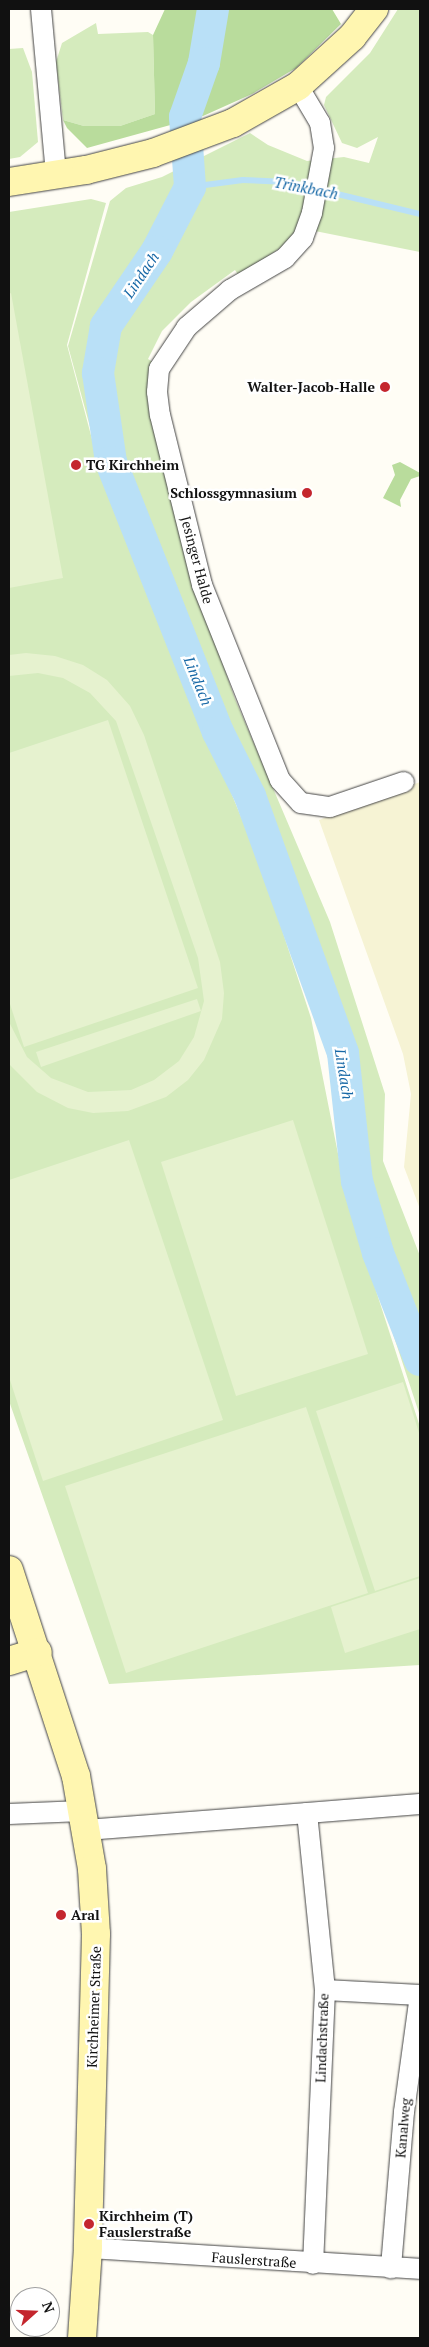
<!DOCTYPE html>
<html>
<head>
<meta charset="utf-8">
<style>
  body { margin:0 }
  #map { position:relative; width:429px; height:2347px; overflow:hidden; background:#fffdf5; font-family:"PT Serif",serif }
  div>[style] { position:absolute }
  .farmland>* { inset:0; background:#f6f3d4 }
  .green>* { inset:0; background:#d5ebbd }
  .forest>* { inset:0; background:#b9dc9c }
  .pitch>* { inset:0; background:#e6f2cf }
  .stream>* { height:5.5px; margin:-2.75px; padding:0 2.75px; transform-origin:2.75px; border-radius:2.75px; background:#b9e0f7 }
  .river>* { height:32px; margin:-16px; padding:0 16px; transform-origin:16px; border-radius:16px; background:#b9e0f7 }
  .roads { filter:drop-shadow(0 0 1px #444) drop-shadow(0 0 1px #444) }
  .street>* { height:20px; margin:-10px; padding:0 10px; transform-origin:10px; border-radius:10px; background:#fff }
  .secondary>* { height:28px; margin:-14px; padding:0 14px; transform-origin:14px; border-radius:14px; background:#fff6b0 }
  .dots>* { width:14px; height:14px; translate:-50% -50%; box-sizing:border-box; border:2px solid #fff; border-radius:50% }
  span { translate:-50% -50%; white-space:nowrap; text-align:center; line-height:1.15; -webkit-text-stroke:5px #fff; paint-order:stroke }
  .poi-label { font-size:14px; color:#111; font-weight:700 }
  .right { translate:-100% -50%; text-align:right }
  .left { translate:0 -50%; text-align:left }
  .street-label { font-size:14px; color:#111 }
  .water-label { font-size:15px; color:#1768a6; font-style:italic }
  .frame { position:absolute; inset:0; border:10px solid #111; pointer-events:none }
  .north { position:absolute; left:10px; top:2287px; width:50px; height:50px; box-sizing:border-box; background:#fff; border:1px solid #a0a0a0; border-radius:50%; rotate:70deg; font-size:14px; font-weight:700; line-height:20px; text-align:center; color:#111 }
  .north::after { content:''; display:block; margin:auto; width:18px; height:22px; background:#c4262e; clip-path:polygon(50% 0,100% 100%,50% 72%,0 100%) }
</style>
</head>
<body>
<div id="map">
  <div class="farmland">
    <i style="clip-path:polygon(420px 782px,420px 1209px,404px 1167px,411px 1094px,403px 1054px,319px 820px)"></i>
  </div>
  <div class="green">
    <i style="clip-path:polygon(398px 9px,420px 9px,420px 252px,300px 228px,286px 244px,239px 276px,235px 270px,191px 302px,162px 331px,148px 359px,153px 362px,196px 587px,235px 699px,330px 922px,385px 1094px,383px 1161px,420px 1256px,420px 1416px,350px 1203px,335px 1086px,313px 996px,269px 866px,195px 698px,102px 471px,68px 346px,110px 201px,126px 188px,162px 177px,250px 133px,268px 145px,307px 161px,344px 157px,369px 163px,378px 137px,357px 148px,342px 143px,324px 105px,326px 97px,370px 53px)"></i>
    <i style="clip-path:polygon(96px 23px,98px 34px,148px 32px,153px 35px,155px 114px,120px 126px,84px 126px,63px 120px,56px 62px,62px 43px)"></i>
    <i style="clip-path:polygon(23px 48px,32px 72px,38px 142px,20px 157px,9px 159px,9px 49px)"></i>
    <i style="clip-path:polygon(91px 199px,106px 203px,67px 345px,101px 473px,261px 866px,311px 1018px,348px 1204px,420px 1427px,420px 1665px,109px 1684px,9px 1401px,9px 212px)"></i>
  </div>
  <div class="forest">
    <i style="clip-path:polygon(165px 9px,332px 9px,341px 24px,296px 68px,252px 94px,203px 116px,87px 148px,67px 128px,63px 120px,84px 126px,120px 126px,155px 114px,153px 35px)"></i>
    <i style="clip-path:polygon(400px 462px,420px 473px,420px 476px,411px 479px,400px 500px,401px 507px,383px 498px,395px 475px,392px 465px)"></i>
  </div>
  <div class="pitch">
    <i style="clip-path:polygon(11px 293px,63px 578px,9px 588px,9px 294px)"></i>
    <i style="clip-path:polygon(26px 653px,55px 656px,83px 665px,107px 680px,130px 706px,144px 735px,220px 962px,224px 993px,222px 1019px,204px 1060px,188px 1080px,166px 1097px,128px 1111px,93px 1113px,68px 1108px,37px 1092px,9px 1064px,9px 1022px,27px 1057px,51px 1078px,88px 1092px,131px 1090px,154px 1080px,179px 1061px,194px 1037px,204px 1001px,198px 958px,116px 721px,90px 693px,63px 678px,38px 673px,9px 676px,9px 655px)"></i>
    <i style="clip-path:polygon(108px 720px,198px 988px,24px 1047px,9px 1001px,9px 753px)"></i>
    <i style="clip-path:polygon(197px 999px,201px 1011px,41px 1067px,36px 1052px)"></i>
    <i style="clip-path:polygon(293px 1120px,368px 1354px,236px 1396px,161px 1162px)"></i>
    <i style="clip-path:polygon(129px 1140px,223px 1420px,43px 1481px,9px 1377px,9px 1180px)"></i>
    <i style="clip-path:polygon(403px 1382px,420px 1436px,420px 1576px,375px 1591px,316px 1411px)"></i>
    <i style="clip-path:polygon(306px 1407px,368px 1593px,126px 1673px,65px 1486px)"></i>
    <i style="clip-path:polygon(420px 1578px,420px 1629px,345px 1653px,331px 1607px)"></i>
  </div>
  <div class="stream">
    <i style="left:190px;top:187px;width:53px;rotate:-7.5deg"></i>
    <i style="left:243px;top:180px;width:45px;rotate:2.5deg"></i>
    <i style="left:288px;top:182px;width:136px;rotate:13.6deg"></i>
  </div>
  <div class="river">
    <i style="left:213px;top:9px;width:55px;rotate:99.5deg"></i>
    <i style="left:204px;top:63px;width:57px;rotate:109.4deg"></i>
    <i style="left:185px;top:117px;width:70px;rotate:85.9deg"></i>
    <i style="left:190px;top:187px;width:72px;rotate:117.3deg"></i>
    <i style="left:157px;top:251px;width:91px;rotate:124.2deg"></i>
    <i style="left:106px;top:326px;width:48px;rotate:99.7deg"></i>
    <i style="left:98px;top:373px;width:90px;rotate:81.7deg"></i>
    <i style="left:111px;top:462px;width:290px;rotate:68.4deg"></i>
    <i style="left:218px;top:732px;width:72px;rotate:63.4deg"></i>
    <i style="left:250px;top:796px;width:273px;rotate:70.1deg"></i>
    <i style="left:343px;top:1053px;width:129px;rotate:83.8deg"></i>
    <i style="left:357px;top:1181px;width:75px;rotate:73.7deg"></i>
    <i style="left:378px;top:1253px;width:115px;rotate:68.6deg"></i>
  </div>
  <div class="roads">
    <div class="street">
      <i style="left:41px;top:9px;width:167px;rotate:84.8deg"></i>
      <i style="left:298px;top:86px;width:43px;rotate:59.3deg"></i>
      <i style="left:320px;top:123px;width:25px;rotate:81deg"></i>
      <i style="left:324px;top:148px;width:66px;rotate:100.5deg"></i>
      <i style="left:312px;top:213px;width:27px;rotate:110deg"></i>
      <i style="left:303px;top:238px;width:27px;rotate:132deg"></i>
      <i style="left:285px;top:258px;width:64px;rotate:149.8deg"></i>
      <i style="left:230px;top:290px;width:57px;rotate:139.3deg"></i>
      <i style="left:187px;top:327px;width:50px;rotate:123.7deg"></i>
      <i style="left:159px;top:369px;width:23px;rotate:95deg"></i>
      <i style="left:157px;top:392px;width:23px;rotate:83deg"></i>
      <i style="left:160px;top:415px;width:175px;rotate:76.1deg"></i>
      <i style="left:202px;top:585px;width:210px;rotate:68.2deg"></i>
      <i style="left:280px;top:780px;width:31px;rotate:48deg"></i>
      <i style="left:301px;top:803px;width:29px;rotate:8deg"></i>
      <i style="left:330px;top:807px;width:78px;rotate:-18.7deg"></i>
      <i style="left:307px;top:1813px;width:113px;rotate:-4.6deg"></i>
      <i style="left:9px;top:1814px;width:73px;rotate:-2.4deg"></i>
      <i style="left:86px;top:1830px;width:222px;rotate:-4.4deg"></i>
      <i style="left:307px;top:1813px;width:178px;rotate:84.2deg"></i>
      <i style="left:325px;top:1990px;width:274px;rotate:92.5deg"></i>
      <i style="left:325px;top:1990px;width:95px;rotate:3deg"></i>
      <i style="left:420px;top:1995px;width:118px;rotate:97.8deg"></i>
      <i style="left:404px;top:2112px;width:157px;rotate:94.8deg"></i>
      <i style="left:88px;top:2248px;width:333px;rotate:3.6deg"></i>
    </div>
    <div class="secondary">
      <i style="left:9px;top:182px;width:78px;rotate:-8.9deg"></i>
      <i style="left:86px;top:170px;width:69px;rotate:-14.2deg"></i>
      <i style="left:153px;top:153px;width:85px;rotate:-20.6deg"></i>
      <i style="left:233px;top:123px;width:75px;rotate:-29.6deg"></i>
      <i style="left:298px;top:86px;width:73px;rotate:-42.2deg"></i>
      <i style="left:352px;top:37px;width:36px;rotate:-52deg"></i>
      <i style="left:9px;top:1570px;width:217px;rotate:72deg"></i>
      <i style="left:76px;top:1776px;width:94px;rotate:80.2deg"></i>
      <i style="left:92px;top:1869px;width:65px;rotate:86.5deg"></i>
      <i style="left:96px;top:1934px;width:314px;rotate:91.5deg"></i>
      <i style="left:88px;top:2248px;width:90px;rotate:93.8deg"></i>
      <i style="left:9px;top:1661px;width:30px;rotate:-17deg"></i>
    </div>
  </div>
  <div class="dots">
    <i style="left:385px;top:387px;background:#c4262e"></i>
    <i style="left:76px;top:465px;background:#c4262e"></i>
    <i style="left:307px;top:493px;background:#c4262e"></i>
    <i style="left:61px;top:1915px;background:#c4262e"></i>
    <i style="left:89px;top:2224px;background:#c4262e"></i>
  </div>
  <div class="poi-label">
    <span class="right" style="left:375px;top:387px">Walter-Jacob-Halle</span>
    <span class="left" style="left:86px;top:465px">TG Kirchheim</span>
    <span class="right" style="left:297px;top:493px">Schlossgymnasium</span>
    <span class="left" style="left:71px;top:1915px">Aral</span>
    <span class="left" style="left:99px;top:2224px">Kirchheim (T)<br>Fauslerstraße</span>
  </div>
  <div class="street-label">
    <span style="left:197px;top:560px;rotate:75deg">Jesinger Halde</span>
    <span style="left:94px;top:2007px;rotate:-88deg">Kirchheimer Straße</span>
    <span style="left:322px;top:2038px;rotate:-88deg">Lindachstraße</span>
    <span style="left:403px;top:2128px;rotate:-85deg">Kanalweg</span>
    <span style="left:254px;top:2260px;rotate:4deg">Fauslerstraße</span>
  </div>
  <div class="water-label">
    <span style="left:306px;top:188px;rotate:11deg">Trinkbach</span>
    <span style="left:141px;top:275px;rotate:-56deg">Lindach</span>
    <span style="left:198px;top:681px;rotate:68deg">Lindach</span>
    <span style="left:344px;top:1074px;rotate:81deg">Lindach</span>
  </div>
  <div class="frame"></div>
  <div class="north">N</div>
</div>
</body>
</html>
